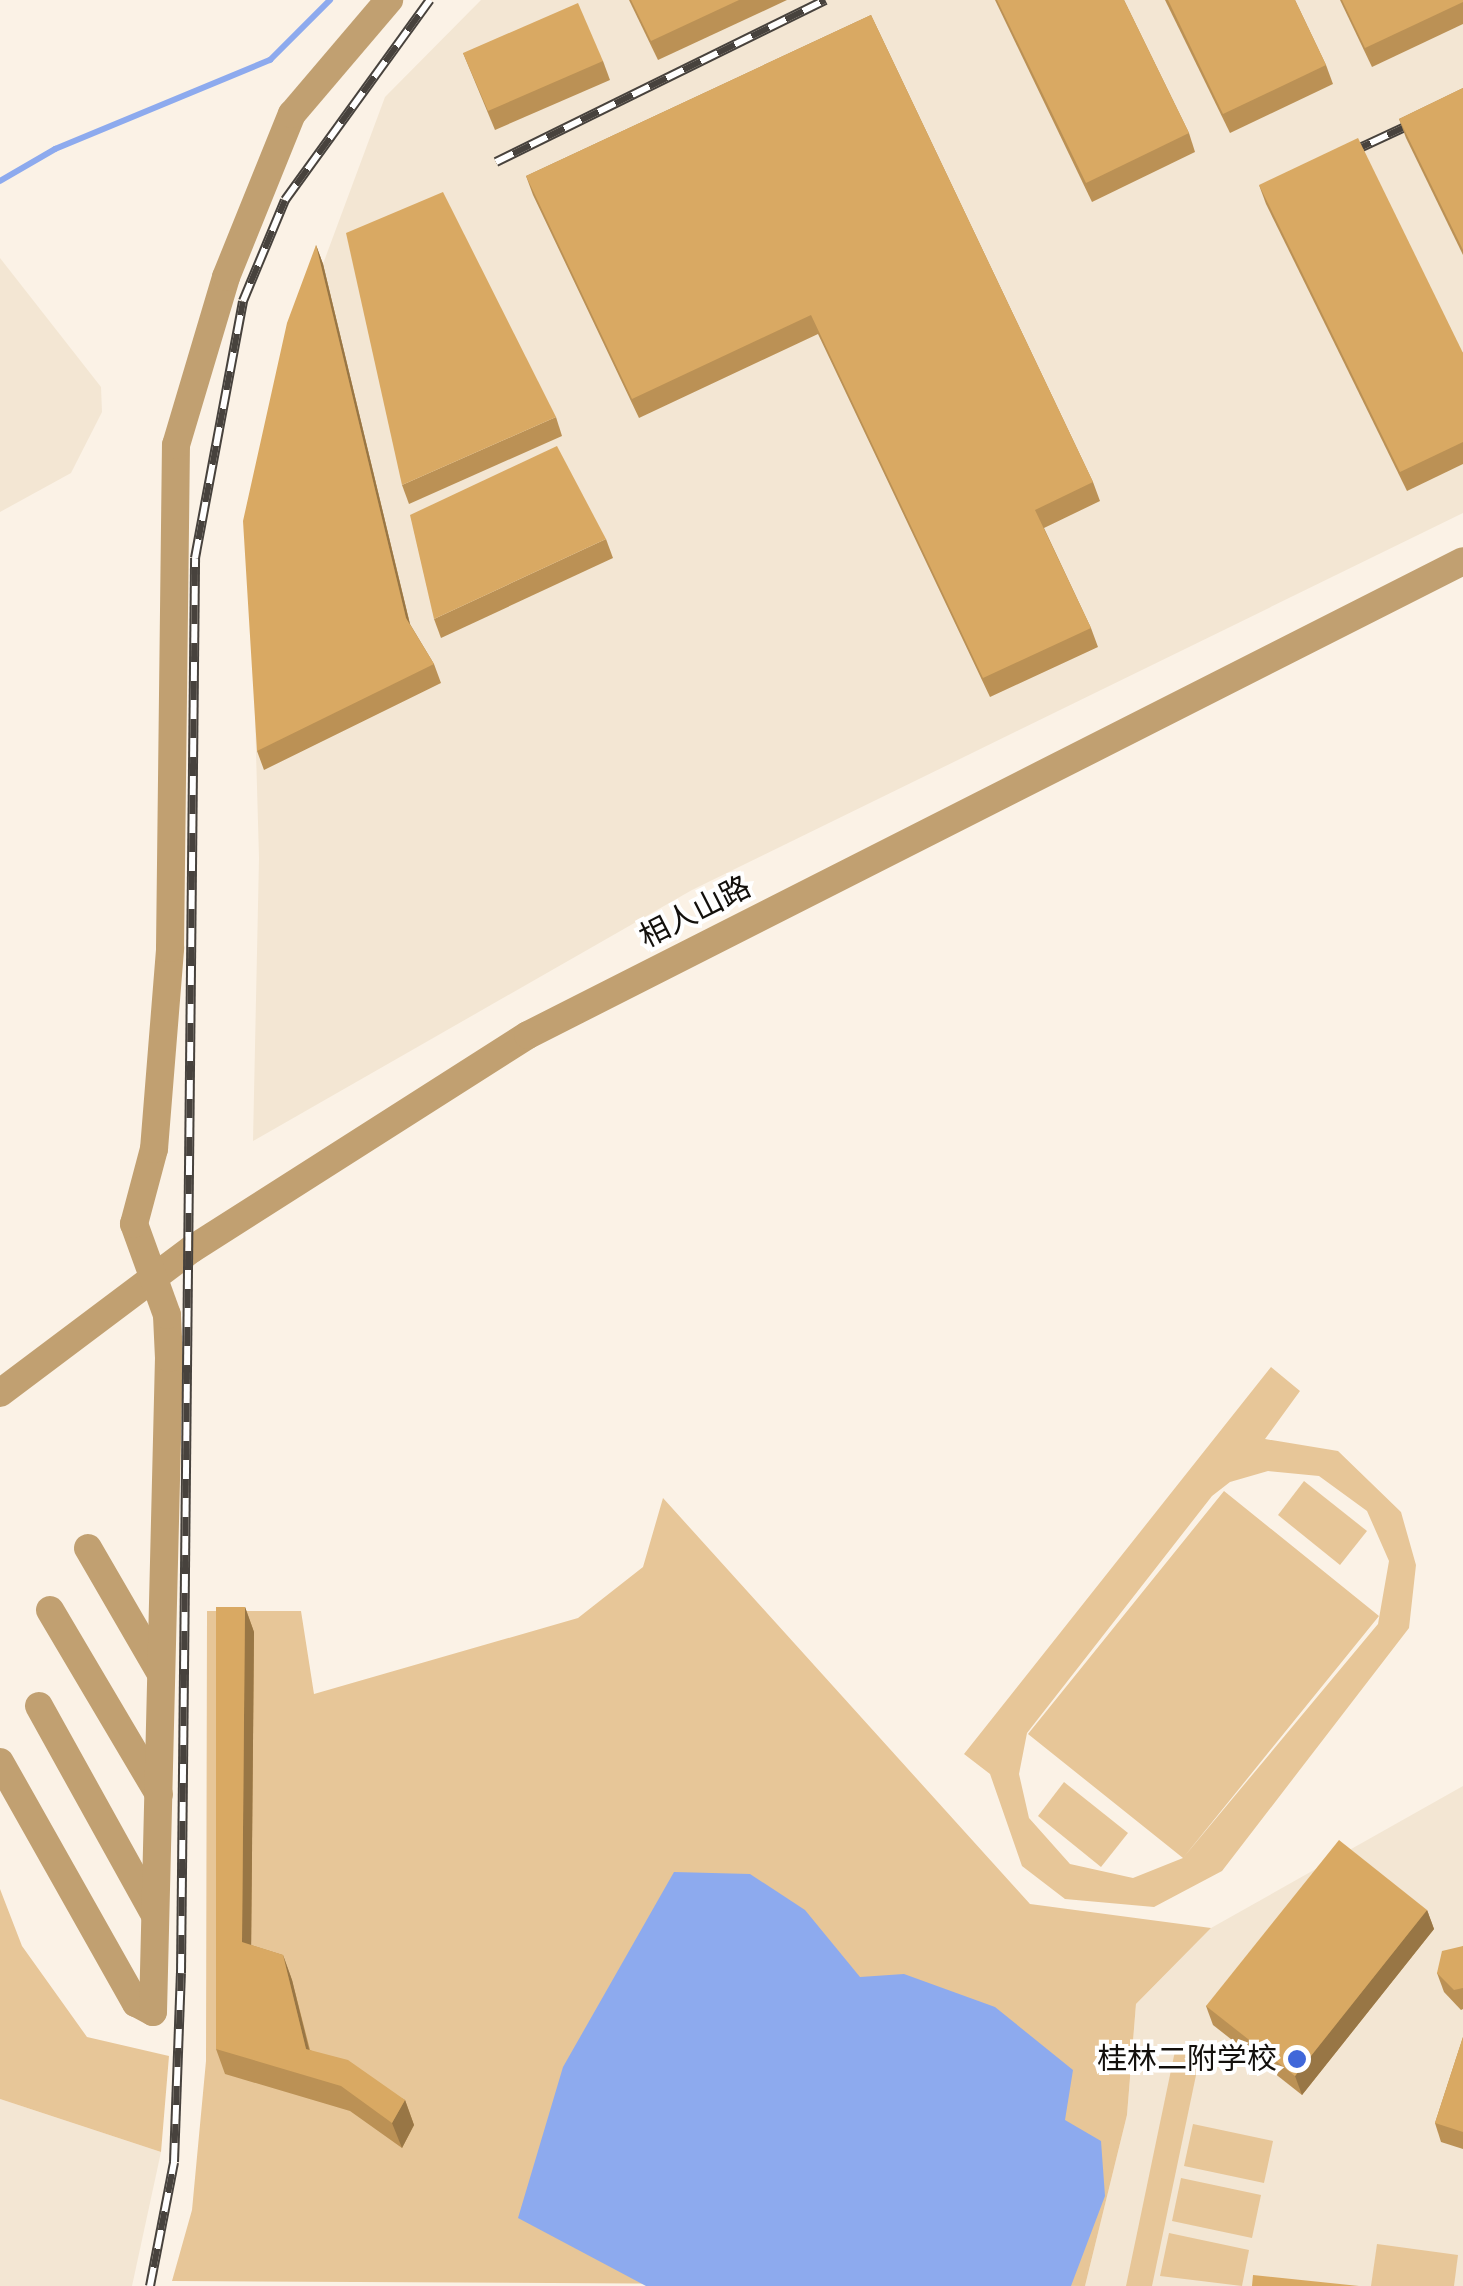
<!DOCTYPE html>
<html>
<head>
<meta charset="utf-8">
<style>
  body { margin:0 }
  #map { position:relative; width:1463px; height:2286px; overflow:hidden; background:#fbf2e6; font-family:Rubik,"Noto Sans SC",sans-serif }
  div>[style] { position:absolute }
  .built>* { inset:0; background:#f3e6d3 }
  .green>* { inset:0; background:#e7c698 }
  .water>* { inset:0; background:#8daaee }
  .stream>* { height:6px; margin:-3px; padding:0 3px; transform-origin:3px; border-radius:3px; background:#8daaee }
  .minor>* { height:28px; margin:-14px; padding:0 14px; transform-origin:14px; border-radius:14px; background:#c1a071 }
  .rail>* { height:10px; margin-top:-5px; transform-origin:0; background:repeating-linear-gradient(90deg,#fff 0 19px,#47423d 0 38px); box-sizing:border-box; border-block:2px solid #47423d }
  .wall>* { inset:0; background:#bb9155 }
  .shaded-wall>* { inset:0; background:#987645 }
  .building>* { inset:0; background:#d9a963 }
  .dots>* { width:28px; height:28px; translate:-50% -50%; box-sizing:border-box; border:5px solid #fff; border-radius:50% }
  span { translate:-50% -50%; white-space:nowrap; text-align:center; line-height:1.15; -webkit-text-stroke:8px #fff; paint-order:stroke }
  .street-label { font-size:30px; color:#13100c }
  .poi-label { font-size:30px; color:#13100c }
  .right { translate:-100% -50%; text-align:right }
</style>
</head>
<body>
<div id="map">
  <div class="built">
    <i style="clip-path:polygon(481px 0,1463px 0,1463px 513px,692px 890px,253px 1141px,259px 858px,250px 540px,294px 342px,385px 97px)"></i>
    <i style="clip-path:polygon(0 258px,101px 387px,102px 412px,71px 473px,0 512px)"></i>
    <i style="clip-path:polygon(1463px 1786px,1463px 2286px,1085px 2286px,1127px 2115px,1136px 2004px,1211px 1928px)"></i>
    <i style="clip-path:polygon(0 2099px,161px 2152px,132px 2286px,0 2286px)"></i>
  </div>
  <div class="green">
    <i style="clip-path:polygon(evenodd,1271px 1367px,1300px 1391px,1265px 1439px,1338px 1451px,1401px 1512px,1416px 1565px,1409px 1628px,1222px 1871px,1154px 1907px,1065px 1899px,1022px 1866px,990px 1774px,964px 1754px,1271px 1367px,1268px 1471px,1319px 1476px,1367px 1511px,1389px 1561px,1378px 1624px,1183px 1858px,1379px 1616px,1224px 1491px,1028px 1734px,1183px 1858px,1133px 1878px,1070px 1864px,1029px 1818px,1019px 1774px,1027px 1733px,1212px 1496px,1230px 1482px,1268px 1471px)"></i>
    <i style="clip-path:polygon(1304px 1481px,1367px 1531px,1340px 1565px,1278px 1515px)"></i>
    <i style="clip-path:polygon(663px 1498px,1030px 1904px,1211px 1928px,1136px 2004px,1127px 2115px,1085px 2286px,172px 2281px,192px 2210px,206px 2061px,207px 1611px,301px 1611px,314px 1694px,578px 1618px,643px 1567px)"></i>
    <i style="clip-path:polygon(1064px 1782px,1128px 1833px,1101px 1867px,1038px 1816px)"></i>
    <i style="clip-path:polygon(0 1889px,22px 1946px,87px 2037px,169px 2056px,161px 2152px,0 2099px)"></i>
    <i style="clip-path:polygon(1175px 2051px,1200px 2056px,1152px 2286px,1126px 2286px)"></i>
    <i style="clip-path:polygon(1193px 2124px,1273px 2141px,1264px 2183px,1184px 2166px)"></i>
    <i style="clip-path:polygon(1181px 2178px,1261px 2195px,1252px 2238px,1172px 2221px)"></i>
    <i style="clip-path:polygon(1169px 2233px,1249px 2250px,1242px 2286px,1160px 2276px)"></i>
    <i style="clip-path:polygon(1377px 2244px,1458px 2255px,1454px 2286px,1371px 2286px)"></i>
  </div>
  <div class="water">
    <i style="clip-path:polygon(674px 1872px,750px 1874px,805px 1910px,860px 1977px,904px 1974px,995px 2007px,1073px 2070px,1065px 2120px,1101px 2141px,1105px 2196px,1071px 2286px,646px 2286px,518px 2218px,563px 2067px)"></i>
  </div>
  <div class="stream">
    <i style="left:0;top:181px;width:64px;rotate:-30.2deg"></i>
    <i style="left:55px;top:149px;width:233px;rotate:-22.5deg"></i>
    <i style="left:270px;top:60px;width:85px;rotate:-45deg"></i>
  </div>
  <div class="minor">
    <i style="left:0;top:1393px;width:240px;rotate:-36.9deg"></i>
    <i style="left:192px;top:1249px;width:398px;rotate:-32.5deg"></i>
    <i style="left:528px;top:1035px;width:1048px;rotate:-26.88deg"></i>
    <i style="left:88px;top:1548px;width:143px;rotate:59.9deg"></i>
    <i style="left:50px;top:1610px;width:214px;rotate:59.4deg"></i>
    <i style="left:39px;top:1706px;width:239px;rotate:61deg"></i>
    <i style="left:0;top:1762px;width:277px;rotate:60.6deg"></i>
    <i style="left:136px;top:2003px;width:19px;rotate:28deg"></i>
    <i style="left:153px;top:2012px;width:654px;rotate:-88.6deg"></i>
    <i style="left:169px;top:1358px;width:43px;rotate:-92.7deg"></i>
    <i style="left:167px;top:1315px;width:97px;rotate:-109.9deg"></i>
    <i style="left:134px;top:1224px;width:78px;rotate:-75.1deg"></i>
    <i style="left:154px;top:1149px;width:202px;rotate:-85.4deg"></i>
    <i style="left:170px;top:948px;width:503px;rotate:-89.32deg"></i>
    <i style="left:176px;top:445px;width:175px;rotate:-73.4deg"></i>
    <i style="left:226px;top:277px;width:176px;rotate:-68deg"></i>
    <i style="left:292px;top:114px;width:150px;rotate:-49.6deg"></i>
  </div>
  <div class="rail">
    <i style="left:1336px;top:159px;width:140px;rotate:-24.9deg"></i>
    <i style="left:496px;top:162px;width:367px;rotate:-26.2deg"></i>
    <i style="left:150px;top:2286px;width:126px;rotate:-79deg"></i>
    <i style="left:174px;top:2162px;width:189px;rotate:-87.9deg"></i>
    <i style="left:181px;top:1973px;width:1415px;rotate:-89.43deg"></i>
    <i style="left:195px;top:558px;width:261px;rotate:-79.4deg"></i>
    <i style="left:243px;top:301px;width:109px;rotate:-67.4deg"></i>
    <i style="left:285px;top:200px;width:247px;rotate:-54.1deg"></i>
  </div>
  <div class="wall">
    <i style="clip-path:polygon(629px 0,787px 0,658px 60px)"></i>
    <i style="clip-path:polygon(995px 0,1124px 0,1189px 133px,1195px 152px,1092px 202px)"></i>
    <i style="clip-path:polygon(1165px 0,1295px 0,1326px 65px,1333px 84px,1230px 133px)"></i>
    <i style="clip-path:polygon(1340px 0,1463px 0,1463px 24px,1372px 67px)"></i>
    <i style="clip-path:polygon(871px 15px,1093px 482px,1100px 501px,1044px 528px,1091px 628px,1098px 647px,990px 697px,818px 334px,639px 418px,533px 195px,526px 176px)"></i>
    <i style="clip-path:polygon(463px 53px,603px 61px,610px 80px,495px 130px)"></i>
    <i style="clip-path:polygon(1463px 88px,1463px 255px,1406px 138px,1399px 119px)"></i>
    <i style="clip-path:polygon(1259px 185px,1463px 353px,1463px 464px,1407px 491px,1266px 204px)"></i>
    <i style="clip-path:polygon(316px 245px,323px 264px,410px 624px,434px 664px,441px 683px,264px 770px,257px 751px)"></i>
    <i style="clip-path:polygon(556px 417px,562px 436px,409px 504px,402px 485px)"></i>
    <i style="clip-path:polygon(606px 539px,613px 558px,441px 638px,434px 619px)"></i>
    <i style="clip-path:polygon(245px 1607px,254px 1632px,251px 1945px,283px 1955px,292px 1980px,310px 2050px,405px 2100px,414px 2125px,402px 2148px,350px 2111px,225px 2074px,216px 2049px)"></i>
    <i style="clip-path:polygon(1427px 1910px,1434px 1929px,1302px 2095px,1213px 2025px,1206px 2006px)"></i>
    <i style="clip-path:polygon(1463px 1946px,1463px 2009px,1461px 2010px,1444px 1992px,1437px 1973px)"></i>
    <i style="clip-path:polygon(1463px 2037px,1463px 2149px,1441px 2142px,1435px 2123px)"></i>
  </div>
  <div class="shaded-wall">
    <i style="clip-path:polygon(316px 245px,323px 264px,413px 637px,406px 618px)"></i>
    <i style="clip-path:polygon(245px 1607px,254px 1632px,251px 1967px,242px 1942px)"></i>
    <i style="clip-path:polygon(1427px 1910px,1434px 1929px,1302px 2095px,1295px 2076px)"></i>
    <i style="clip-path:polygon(283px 1955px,292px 1980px,315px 2074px,306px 2049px)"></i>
    <i style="clip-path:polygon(405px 2100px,414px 2125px,402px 2148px,392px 2123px)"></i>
  </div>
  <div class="building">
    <i style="clip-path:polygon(631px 0,739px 0,651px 41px)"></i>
    <i style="clip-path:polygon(997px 0,1124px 0,1189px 133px,1086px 183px)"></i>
    <i style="clip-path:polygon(1168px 0,1295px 0,1326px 65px,1223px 114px)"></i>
    <i style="clip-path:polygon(1342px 0,1463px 0,1463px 2px,1365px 48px)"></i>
    <i style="clip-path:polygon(578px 3px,603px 61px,488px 111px,463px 53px)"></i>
    <i style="clip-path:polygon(871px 15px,1093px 482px,1035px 510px,1091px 628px,983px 678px,811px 315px,632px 399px,526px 176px)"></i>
    <i style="clip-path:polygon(1463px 88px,1463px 250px,1399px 119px)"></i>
    <i style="clip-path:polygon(1358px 138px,1463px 353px,1463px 442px,1400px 472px,1259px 185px)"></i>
    <i style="clip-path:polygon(443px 192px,556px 417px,402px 485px,346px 233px)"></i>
    <i style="clip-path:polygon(316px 245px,406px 618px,434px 664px,257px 751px,243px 521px,287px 323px)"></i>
    <i style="clip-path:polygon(557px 446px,606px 539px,434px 619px,410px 515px)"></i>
    <i style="clip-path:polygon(216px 1607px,245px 1607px,242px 1942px,283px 1955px,306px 2049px,348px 2060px,405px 2100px,392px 2123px,341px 2086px,216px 2049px)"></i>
    <i style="clip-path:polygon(1339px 1840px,1427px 1910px,1295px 2076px,1206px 2006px)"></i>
    <i style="clip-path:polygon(1463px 1946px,1463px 1988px,1454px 1990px,1437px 1973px,1442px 1951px)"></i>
    <i style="clip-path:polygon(1463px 2037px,1463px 2132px,1435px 2123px)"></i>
    <i style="clip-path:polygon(1253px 2275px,1359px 2286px,1252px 2286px)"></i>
  </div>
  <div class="dots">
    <i style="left:1297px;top:2059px;background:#4067d9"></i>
  </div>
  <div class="street-label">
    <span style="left:695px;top:912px;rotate:-27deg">相人山路</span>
  </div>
  <div class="poi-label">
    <span class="right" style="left:1277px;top:2059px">桂林二附学校</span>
  </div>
</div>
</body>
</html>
